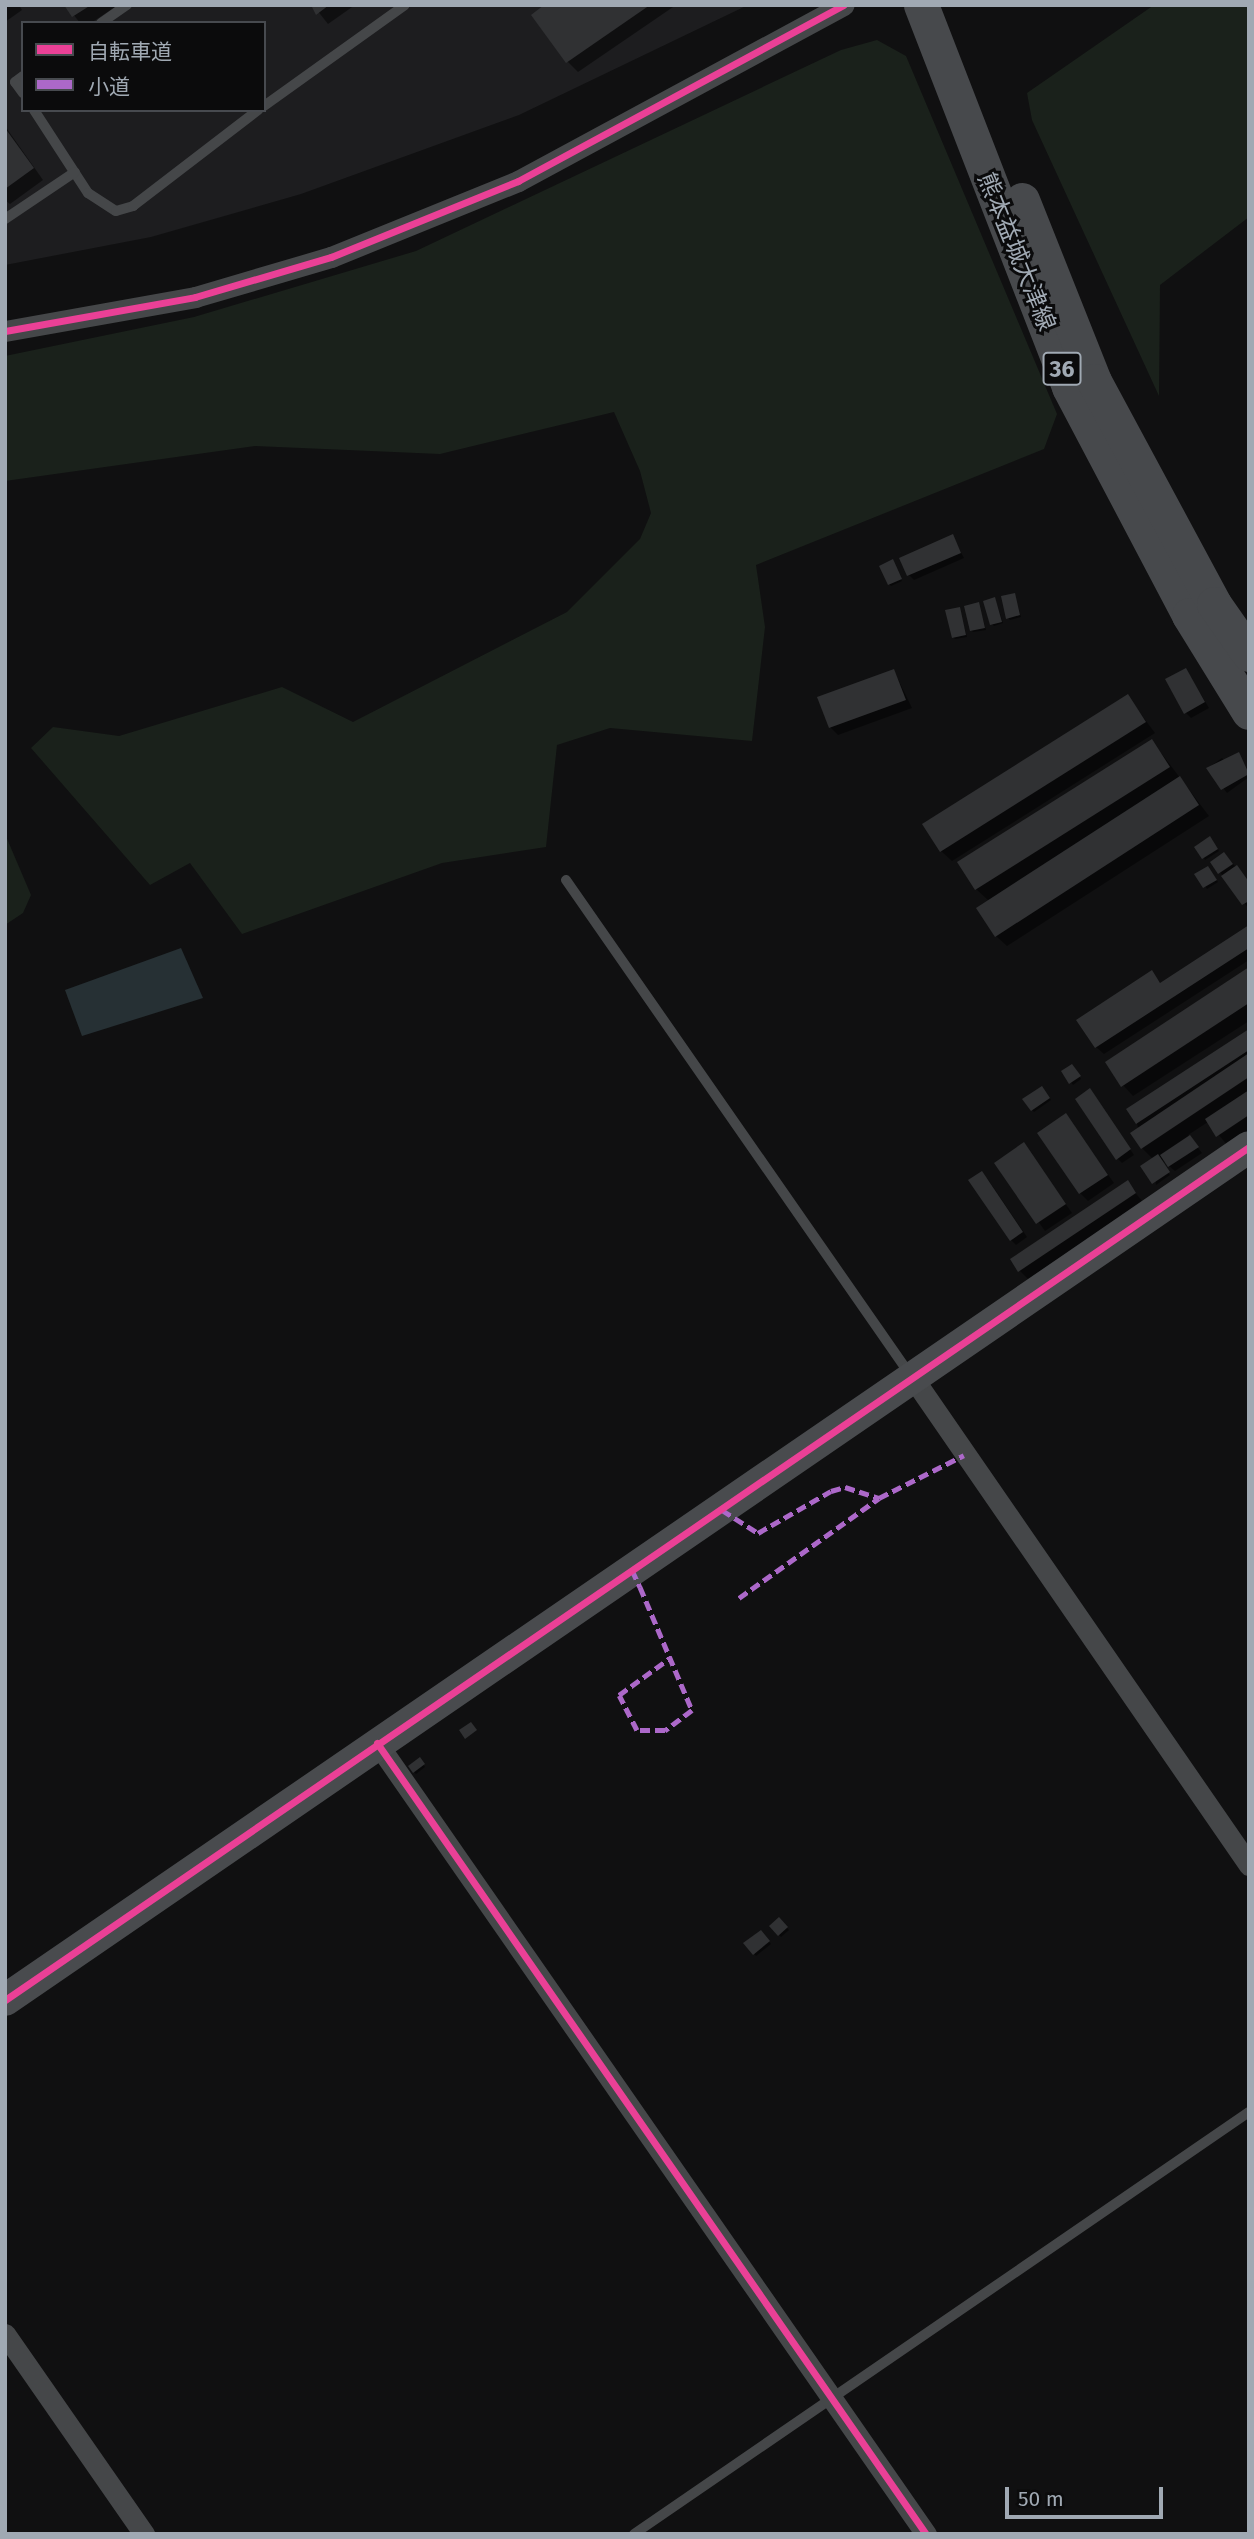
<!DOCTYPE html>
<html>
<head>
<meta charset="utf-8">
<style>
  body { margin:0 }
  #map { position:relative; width:1254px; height:2539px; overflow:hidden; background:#101011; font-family:"Fira Sans","Noto Sans JP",sans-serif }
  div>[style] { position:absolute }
  .built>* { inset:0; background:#1d1d1f }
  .green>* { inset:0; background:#1a211b }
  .water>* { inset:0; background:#263034 }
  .shadow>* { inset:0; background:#0007 }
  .building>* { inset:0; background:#303133 }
  .lane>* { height:10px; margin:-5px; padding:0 5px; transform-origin:5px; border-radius:5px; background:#454749 }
  .street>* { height:21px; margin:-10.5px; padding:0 10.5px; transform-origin:10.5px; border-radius:10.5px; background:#454749 }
  .secondary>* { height:32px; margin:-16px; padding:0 16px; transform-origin:16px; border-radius:16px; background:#494b4e }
  .primary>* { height:35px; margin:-17.5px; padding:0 17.5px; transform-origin:17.5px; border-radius:17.5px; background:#47494c }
  .quiet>* { height:5px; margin-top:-2.5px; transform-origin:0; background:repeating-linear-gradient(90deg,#ac68c9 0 10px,transparent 0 15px) }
  .cycleway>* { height:7px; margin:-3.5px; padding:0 3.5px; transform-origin:3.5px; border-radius:3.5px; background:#ea4096 }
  span { translate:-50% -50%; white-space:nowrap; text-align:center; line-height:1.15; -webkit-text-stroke:6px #0b0b0c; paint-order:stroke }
  .shield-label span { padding:2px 5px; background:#0b0b0c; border:2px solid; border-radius:5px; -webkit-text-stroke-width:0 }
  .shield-label { font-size:23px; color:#a0a9b3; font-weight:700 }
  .street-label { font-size:24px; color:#a0a9b3 }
  .frame { position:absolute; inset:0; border:7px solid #a0a9b3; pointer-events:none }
  .legend { position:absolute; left:21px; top:21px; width:245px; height:91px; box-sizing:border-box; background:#0b0b0c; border:2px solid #474a4f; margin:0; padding:9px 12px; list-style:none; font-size:21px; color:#a0a9b3 }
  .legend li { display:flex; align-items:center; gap:14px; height:35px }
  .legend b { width:35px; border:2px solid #474a4f }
  .scale { position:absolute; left:1005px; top:2487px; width:158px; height:32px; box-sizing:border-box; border:4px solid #a0a9b3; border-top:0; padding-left:9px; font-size:21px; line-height:24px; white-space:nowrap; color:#a0a9b3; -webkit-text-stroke:5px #0b0b0c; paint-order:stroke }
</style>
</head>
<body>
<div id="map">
  <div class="built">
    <i style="clip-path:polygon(evenodd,5px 5px,748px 5px,519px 115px,301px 194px,151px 237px,5px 265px,5px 5px,23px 23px,264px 23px,264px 110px,23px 110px,23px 23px)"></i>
  </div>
  <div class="green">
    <i style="clip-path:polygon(1154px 5px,1249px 5px,1249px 217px,1160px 285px,1159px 396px,1032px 120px,1027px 93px)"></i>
    <i style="clip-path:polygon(877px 40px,906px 56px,1057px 414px,1044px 449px,756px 565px,765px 627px,752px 741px,610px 728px,557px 745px,546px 847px,442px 863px,242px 934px,190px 863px,150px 885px,31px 748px,53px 727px,119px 736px,282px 687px,353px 722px,567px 612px,640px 539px,651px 513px,640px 471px,614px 412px,440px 454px,255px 446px,5px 481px,5px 356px,194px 317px,416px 251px,841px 50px)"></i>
    <i style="clip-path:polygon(5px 834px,31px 895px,23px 913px,5px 925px)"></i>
  </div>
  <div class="water">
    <i style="clip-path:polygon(181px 948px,203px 998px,82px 1036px,65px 990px)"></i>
  </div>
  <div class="shadow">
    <i style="clip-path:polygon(5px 5px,19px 5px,22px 10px,5px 22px)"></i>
    <i style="clip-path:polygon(66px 5px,118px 5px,91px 23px,80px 23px)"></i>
    <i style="clip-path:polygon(313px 5px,355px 5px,328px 24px)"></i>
    <i style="clip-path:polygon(547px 5px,676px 5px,578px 72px,567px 61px)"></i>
    <i style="clip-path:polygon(5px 126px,43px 180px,10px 204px,5px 200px)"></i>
    <i style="clip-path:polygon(952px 536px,964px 558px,914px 580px,909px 575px)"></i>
    <i style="clip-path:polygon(894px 563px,902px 581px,891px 586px,889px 584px)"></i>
    <i style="clip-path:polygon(1014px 595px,1021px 617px,1010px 620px,1008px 618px)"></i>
    <i style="clip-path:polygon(995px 599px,1003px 623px,994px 626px,992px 624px)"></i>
    <i style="clip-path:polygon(978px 604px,986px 630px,973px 632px,971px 630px)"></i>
    <i style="clip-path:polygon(959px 609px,967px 637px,955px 639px,953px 637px)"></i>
    <i style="clip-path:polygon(1186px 670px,1209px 708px,1191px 718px,1186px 713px)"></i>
    <i style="clip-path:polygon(894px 671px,912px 708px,838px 735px,830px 727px)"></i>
    <i style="clip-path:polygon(1128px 697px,1155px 733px,952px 861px,941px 851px)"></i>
    <i style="clip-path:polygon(1152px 741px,1209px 816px,1007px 946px,996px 936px,989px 901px,976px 889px)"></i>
    <i style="clip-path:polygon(1239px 754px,1249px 777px,1227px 793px,1208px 768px,1222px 758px,1232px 768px)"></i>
    <i style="clip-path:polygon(1211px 840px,1219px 851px,1205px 860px,1196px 847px)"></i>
    <i style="clip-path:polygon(1226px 856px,1249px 882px,1249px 909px,1212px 862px)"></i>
    <i style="clip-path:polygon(1210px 870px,1218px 882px,1207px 889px,1197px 875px)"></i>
    <i style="clip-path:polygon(1249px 927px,1249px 960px,1104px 1054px,1096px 1047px,1152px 973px,1161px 984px)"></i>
    <i style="clip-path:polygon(1249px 970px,1249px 1021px,1133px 1096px,1123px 1085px)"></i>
    <i style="clip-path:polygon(1249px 1031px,1249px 1133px,1228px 1146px,1208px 1122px,1188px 1135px,1202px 1153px,1175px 1171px,1157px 1156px,1170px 1175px,1156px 1185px,1153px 1159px,1142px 1148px,1137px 1123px)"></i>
    <i style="clip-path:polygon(1074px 1068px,1081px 1079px,1073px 1085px,1063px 1072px)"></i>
    <i style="clip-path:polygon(1044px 1090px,1051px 1100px,1034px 1112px,1032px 1110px)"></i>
    <i style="clip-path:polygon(1094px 1096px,1134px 1155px,1122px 1163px,1117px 1158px)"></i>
    <i style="clip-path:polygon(1066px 1116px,1114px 1183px,1088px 1201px,1080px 1193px)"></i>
    <i style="clip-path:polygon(1024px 1145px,1072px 1213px,1045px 1231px,997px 1163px)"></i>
    <i style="clip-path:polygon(987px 1178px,1027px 1237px,1016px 1245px,1011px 1240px)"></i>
    <i style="clip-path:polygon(1127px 1183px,1143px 1202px,1028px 1279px,1020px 1271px,1012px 1260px)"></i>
    <i style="clip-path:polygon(420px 1759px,425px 1767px,416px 1774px,410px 1767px)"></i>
    <i style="clip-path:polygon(779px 1919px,789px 1930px,781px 1937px,771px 1926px)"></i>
    <i style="clip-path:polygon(761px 1932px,771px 1944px,756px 1956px,746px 1944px)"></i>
  </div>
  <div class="building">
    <i style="clip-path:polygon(64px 5px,91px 5px,72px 17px)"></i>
    <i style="clip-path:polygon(311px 5px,329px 5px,316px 15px)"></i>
    <i style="clip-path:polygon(544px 5px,650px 5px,566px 63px,531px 15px)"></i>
    <i style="clip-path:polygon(5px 128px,34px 168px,5px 189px)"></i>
    <i style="clip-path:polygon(953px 534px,961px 553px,907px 576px,899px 558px)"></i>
    <i style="clip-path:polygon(893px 559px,902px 579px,888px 585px,879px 566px)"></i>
    <i style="clip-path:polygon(1015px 593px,1020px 615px,1006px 619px,1001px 596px)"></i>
    <i style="clip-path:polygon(995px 597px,1002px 622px,990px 625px,983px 601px)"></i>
    <i style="clip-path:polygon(979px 602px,985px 628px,970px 631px,964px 606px)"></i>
    <i style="clip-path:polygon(960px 607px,966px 635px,952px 638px,945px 610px)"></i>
    <i style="clip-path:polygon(1186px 668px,1205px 702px,1184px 714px,1165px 679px)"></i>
    <i style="clip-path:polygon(894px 669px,906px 700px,829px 728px,817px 697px)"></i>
    <i style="clip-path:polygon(1128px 694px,1146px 722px,940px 852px,922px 824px)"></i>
    <i style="clip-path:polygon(1152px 739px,1170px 767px,975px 890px,957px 862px)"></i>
    <i style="clip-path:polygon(1239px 752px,1249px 774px,1221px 790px,1206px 768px)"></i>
    <i style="clip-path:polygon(1180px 776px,1199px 805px,995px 937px,976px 908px)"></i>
    <i style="clip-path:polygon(1210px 836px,1218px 849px,1202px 859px,1194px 847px)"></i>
    <i style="clip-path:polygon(1224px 852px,1233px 864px,1218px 874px,1210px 862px)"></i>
    <i style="clip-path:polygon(1237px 865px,1249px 882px,1249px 901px,1242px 905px,1221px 876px)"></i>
    <i style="clip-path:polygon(1208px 866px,1217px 880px,1203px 888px,1194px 874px)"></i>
    <i style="clip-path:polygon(1249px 925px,1249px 948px,1095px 1048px,1076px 1020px,1152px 970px,1160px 983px)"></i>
    <i style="clip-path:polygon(1249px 967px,1249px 1003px,1121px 1087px,1105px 1062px)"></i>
    <i style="clip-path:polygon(1249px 1029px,1249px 1050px,1136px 1124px,1126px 1109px)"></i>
    <i style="clip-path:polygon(1249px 1053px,1249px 1077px,1141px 1149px,1130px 1133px)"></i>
    <i style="clip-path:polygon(1072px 1064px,1081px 1076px,1069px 1084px,1061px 1071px)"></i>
    <i style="clip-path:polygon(1042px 1086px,1050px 1098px,1031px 1111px,1022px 1099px)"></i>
    <i style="clip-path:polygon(1090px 1088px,1131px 1149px,1116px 1160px,1075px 1099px)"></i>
    <i style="clip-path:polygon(1249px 1090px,1249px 1115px,1216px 1137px,1205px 1119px)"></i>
    <i style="clip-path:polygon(1066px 1113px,1108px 1175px,1079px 1194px,1037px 1133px)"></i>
    <i style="clip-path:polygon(1190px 1135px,1199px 1147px,1168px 1167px,1160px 1155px)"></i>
    <i style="clip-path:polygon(1024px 1142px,1066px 1204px,1036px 1224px,994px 1163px)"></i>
    <i style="clip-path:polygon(1158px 1154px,1170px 1172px,1152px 1184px,1140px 1166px)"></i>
    <i style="clip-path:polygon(982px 1171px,1023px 1232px,1010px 1241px,968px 1180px)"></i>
    <i style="clip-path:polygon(1128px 1180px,1136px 1193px,1018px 1272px,1010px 1259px)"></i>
    <i style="clip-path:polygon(471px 1722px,477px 1730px,465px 1739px,459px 1730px)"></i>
    <i style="clip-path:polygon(420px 1757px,425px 1764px,413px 1773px,408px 1766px)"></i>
    <i style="clip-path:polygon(779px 1917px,788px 1927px,778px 1936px,769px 1926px)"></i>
    <i style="clip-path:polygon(761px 1930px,770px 1941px,753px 1955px,743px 1943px)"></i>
  </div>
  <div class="lane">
    <i style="left:101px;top:23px;width:32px;rotate:-35deg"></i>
    <i style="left:23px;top:76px;width:10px;rotate:143deg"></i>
    <i style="left:15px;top:82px;width:14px;rotate:54deg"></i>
    <i style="left:264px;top:106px;width:173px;rotate:-35.6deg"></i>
    <i style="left:34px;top:110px;width:99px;rotate:57deg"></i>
    <i style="left:88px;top:193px;width:33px;rotate:33deg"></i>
    <i style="left:116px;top:211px;width:18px;rotate:-16deg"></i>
    <i style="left:133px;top:206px;width:158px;rotate:-37.5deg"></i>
    <i style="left:5px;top:219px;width:84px;rotate:-33.9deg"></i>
    <i style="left:566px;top:880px;width:604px;rotate:55.18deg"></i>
    <i style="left:634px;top:2534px;width:746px;rotate:-34.46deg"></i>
  </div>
  <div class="street">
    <i style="left:5px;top:331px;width:193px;rotate:-10.1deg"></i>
    <i style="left:195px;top:297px;width:142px;rotate:-16.4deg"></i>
    <i style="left:331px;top:257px;width:202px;rotate:-22.1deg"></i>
    <i style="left:518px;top:181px;width:370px;rotate:-28.4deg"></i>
    <i style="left:913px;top:1378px;width:592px;rotate:55.4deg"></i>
    <i style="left:377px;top:1743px;width:963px;rotate:55.24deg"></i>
    <i style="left:5px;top:2334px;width:244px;rotate:55.2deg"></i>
  </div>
  <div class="secondary">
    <i style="left:5px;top:2000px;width:1508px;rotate:-34.44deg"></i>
  </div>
  <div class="primary">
    <i style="left:921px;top:5px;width:410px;rotate:68.8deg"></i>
    <i style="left:1069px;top:387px;width:258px;rotate:62.2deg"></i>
    <i style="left:1189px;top:615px;width:114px;rotate:58.3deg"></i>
    <i style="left:1022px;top:200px;width:195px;rotate:68.3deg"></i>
    <i style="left:1094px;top:381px;width:253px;rotate:61.7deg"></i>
    <i style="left:1214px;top:604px;width:61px;rotate:55deg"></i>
  </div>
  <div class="quiet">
    <i style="left:722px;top:1510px;width:43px;rotate:32.6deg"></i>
    <i style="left:758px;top:1533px;width:84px;rotate:-29.9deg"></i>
    <i style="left:831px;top:1491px;width:15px;rotate:-16deg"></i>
    <i style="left:845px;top:1487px;width:36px;rotate:18deg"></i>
    <i style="left:879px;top:1498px;width:95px;rotate:-26.8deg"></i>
    <i style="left:632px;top:1570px;width:19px;rotate:65deg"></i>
    <i style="left:640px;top:1587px;width:134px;rotate:67.1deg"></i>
    <i style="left:692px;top:1710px;width:34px;rotate:143deg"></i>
    <i style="left:665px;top:1730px;width:28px;rotate:180deg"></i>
    <i style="left:637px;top:1730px;width:39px;rotate:-117deg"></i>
    <i style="left:619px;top:1695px;width:63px;rotate:-36deg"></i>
    <i style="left:739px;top:1598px;width:172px;rotate:-35.5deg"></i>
  </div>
  <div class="cycleway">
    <i style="left:5px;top:331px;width:193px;rotate:-10.1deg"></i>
    <i style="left:195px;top:297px;width:142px;rotate:-16.4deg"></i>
    <i style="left:331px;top:257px;width:202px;rotate:-22.1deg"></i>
    <i style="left:518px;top:181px;width:370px;rotate:-28.4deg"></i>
    <i style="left:377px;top:1743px;width:963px;rotate:55.24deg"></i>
    <i style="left:5px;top:2000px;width:1508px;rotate:-34.44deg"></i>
  </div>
  <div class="shield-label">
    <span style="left:1062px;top:369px">36</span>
  </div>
  <div class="street-label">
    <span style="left:1016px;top:252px;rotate:68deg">熊本益城大津線</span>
  </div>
  <div class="frame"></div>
  <ul class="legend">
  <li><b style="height:9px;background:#ea4096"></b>自転車道</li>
  <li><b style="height:9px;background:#ac68c9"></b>小道</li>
  </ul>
  <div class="scale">50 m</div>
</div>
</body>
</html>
